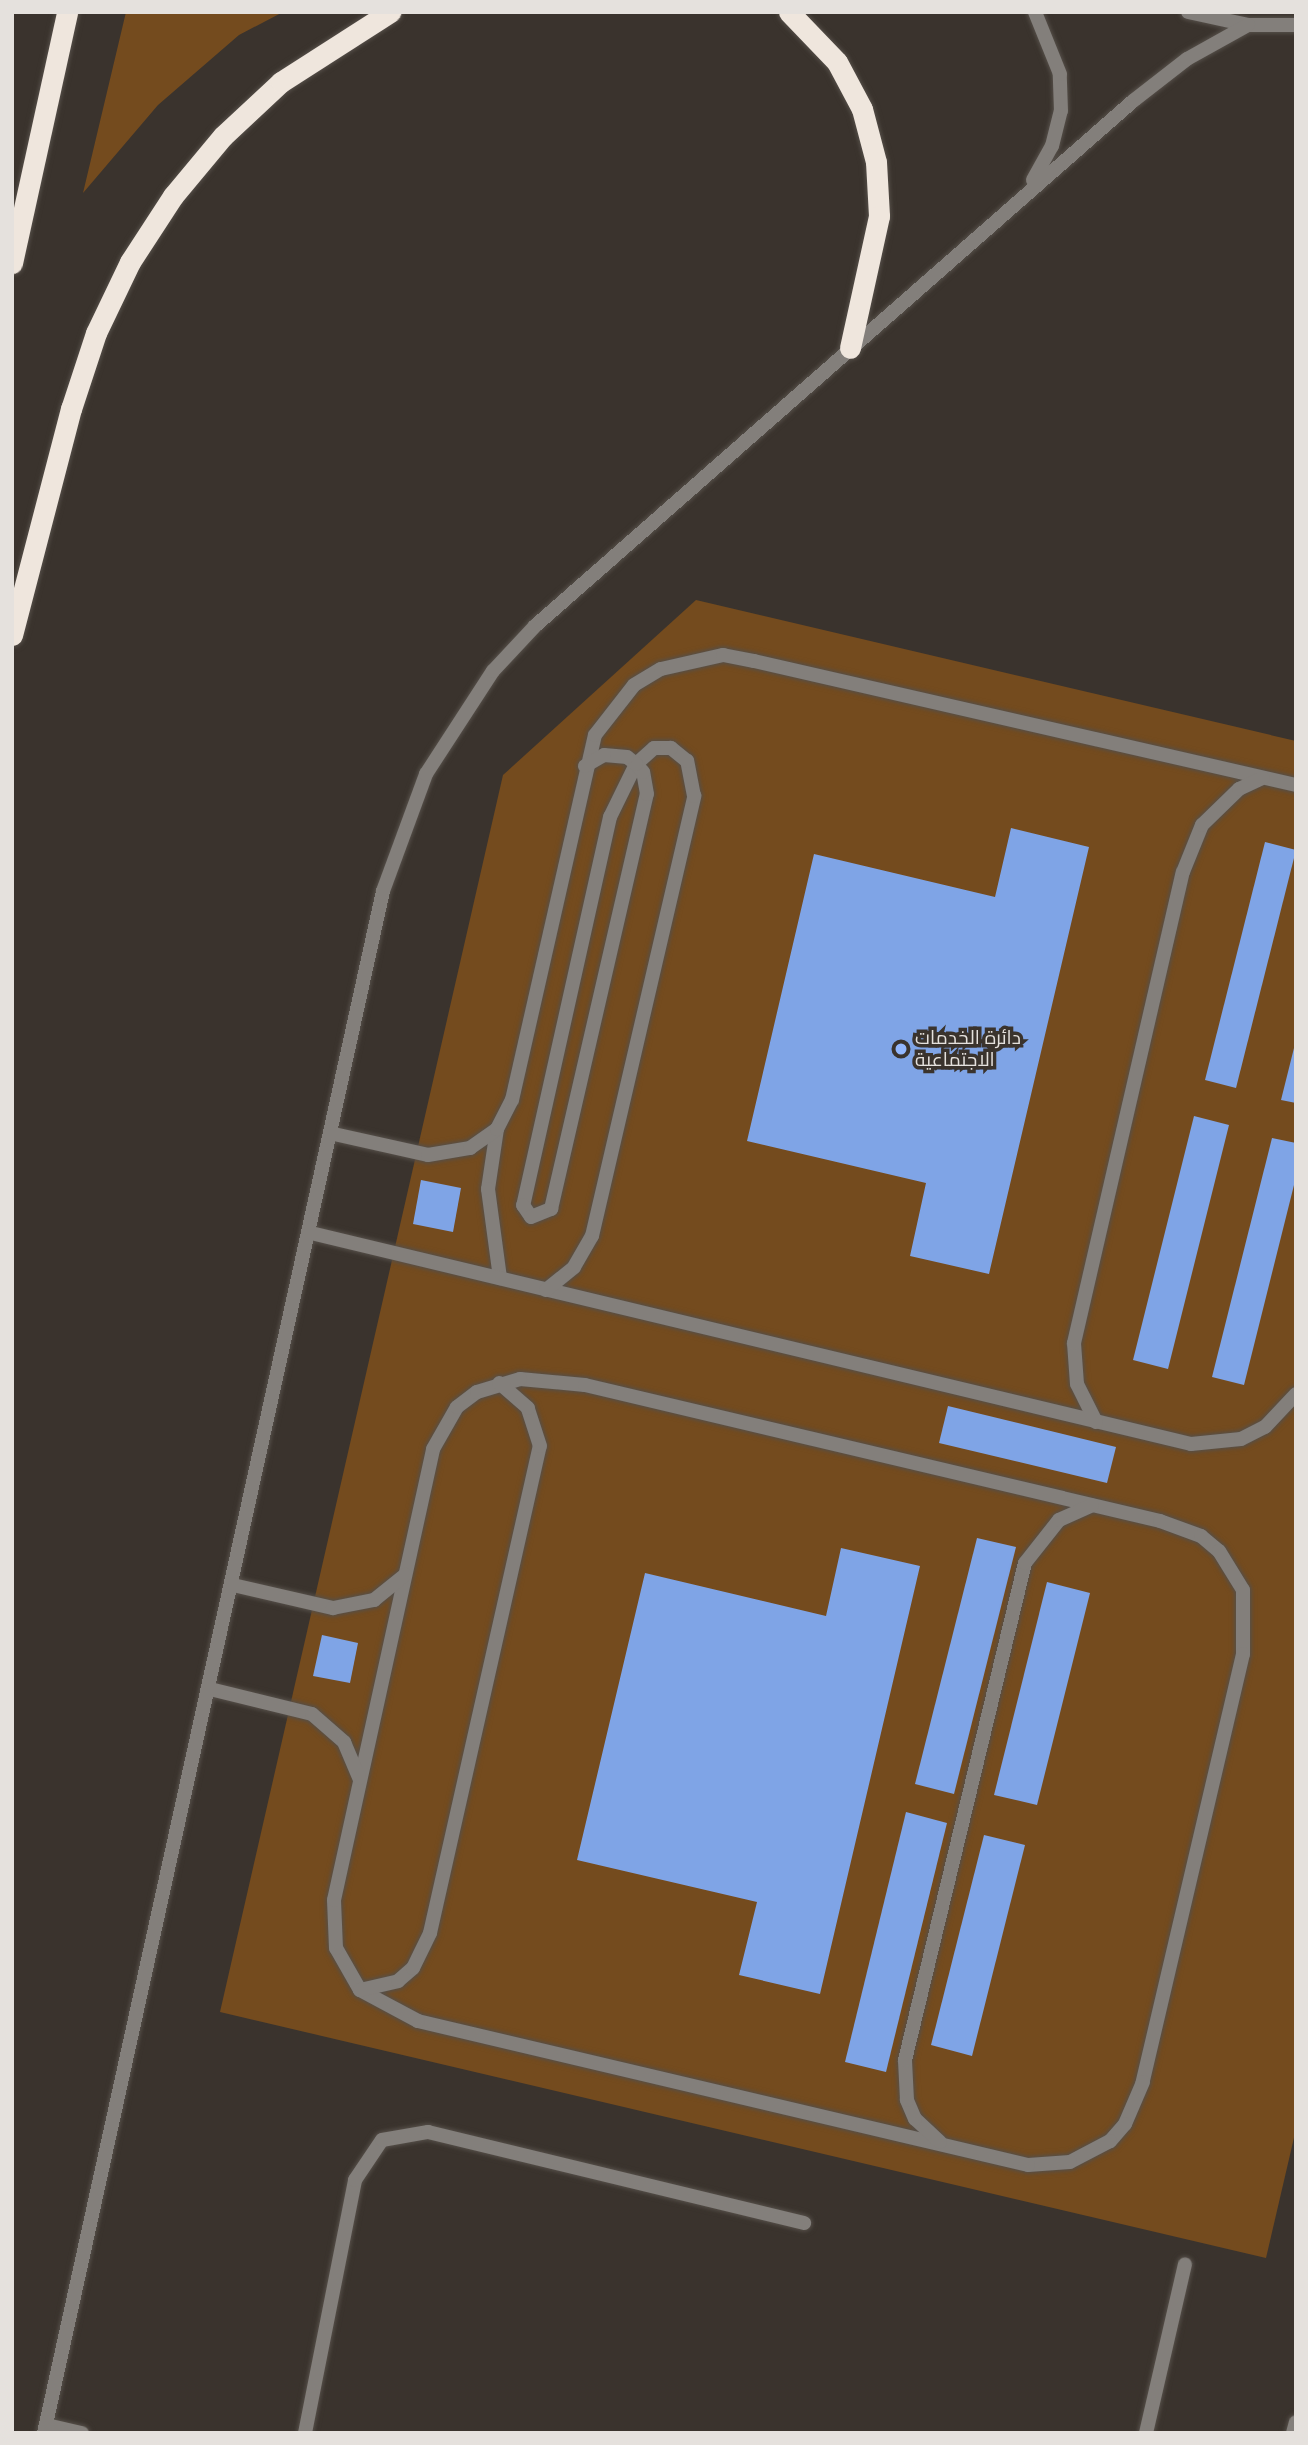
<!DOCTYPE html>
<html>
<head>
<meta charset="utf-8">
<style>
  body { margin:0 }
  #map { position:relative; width:1308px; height:2445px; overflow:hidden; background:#3a332d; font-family:"Noto Sans",Cairo,sans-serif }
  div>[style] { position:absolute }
  .green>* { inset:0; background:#744b1e }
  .building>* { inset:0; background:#7fa4e6 }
  .roads { filter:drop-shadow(0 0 2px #554f49) drop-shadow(0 0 2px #554f49) }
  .service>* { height:14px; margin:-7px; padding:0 7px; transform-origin:7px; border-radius:7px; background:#837f7b }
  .minor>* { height:14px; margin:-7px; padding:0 7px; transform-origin:7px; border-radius:7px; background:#837f7b }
  .tertiary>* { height:14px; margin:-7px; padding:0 7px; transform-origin:7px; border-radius:7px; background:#837f7b }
  .motorway>* { height:21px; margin:-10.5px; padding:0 10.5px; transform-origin:10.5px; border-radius:10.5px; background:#efe6dd }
  .dots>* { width:19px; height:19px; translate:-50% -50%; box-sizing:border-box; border:4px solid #3a332d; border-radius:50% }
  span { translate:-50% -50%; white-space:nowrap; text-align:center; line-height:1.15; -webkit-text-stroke:7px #3a332d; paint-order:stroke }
  .poi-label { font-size:19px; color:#e5e1dd }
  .left { translate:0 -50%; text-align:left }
  .frame { position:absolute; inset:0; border:14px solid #e5e1dd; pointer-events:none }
</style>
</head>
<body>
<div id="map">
  <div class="green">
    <i style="clip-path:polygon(126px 12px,283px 12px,239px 35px,158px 105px,83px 193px)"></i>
    <i style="clip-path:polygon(696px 600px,1296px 741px,1296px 2129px,1266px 2258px,220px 2012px,503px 775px)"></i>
  </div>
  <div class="building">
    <i style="clip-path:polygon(1011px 828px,1089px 847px,989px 1274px,910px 1256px,926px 1183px,747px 1141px,814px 854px,995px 897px)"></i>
    <i style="clip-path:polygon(1265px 842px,1296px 850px,1236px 1088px,1205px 1080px)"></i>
    <i style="clip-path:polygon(1295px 1044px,1296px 1044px,1296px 1103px,1281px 1100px)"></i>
    <i style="clip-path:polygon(1194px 1116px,1229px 1125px,1168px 1369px,1133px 1360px)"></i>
    <i style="clip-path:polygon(1272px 1138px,1296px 1143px,1296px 1177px,1244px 1385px,1212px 1377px)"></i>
    <i style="clip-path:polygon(421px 1180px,461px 1188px,453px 1232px,413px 1224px)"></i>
    <i style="clip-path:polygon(948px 1406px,1116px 1447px,1107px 1483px,939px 1443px)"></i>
    <i style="clip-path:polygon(977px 1538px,1016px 1547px,954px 1794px,915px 1784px)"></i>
    <i style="clip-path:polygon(841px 1548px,920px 1566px,820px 1994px,739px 1975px,757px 1902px,577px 1860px,645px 1573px,826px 1616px)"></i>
    <i style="clip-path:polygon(1047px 1582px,1090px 1593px,1037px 1805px,994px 1795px)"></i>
    <i style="clip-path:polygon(322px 1635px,358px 1643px,350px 1683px,313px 1676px)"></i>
    <i style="clip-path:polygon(906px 1812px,947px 1823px,886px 2072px,845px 2062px)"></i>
    <i style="clip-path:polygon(984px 1835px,1025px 1845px,972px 2056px,931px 2045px)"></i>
  </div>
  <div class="roads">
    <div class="service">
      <i style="left:497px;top:1129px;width:61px;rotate:98.5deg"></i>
      <i style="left:488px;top:1189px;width:90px;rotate:82.3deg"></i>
      <i style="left:334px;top:1134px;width:96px;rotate:12.6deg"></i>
      <i style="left:428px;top:1155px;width:43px;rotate:-9.5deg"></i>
      <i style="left:470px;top:1148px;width:33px;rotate:-35deg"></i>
      <i style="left:497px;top:1129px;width:33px;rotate:-63deg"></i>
      <i style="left:512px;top:1100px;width:374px;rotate:-77.2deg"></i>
      <i style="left:595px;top:735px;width:63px;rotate:-52deg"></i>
      <i style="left:634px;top:685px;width:31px;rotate:-31deg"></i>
      <i style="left:661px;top:669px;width:64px;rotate:-12.7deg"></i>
      <i style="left:723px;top:655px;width:32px;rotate:11deg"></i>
      <i style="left:754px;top:661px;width:556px;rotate:12.89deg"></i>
      <i style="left:311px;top:1233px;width:905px;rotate:13.48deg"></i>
      <i style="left:1191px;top:1444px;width:50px;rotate:-5.7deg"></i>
      <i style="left:1241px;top:1439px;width:27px;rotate:-27deg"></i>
      <i style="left:1265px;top:1427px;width:45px;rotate:-46.8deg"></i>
      <i style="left:546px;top:1290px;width:36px;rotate:-39deg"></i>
      <i style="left:574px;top:1267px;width:36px;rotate:-60deg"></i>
      <i style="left:592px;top:1236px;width:452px;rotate:-76.9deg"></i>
      <i style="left:694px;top:796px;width:36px;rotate:-101deg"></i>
      <i style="left:687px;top:761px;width:21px;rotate:-141deg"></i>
      <i style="left:671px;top:748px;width:17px;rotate:180deg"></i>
      <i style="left:654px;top:748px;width:24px;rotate:138deg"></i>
      <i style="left:636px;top:764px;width:59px;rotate:116.1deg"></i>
      <i style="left:610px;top:817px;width:398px;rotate:102.6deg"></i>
      <i style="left:523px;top:1205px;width:14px;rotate:56deg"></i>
      <i style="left:531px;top:1217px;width:22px;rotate:-22deg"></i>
      <i style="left:551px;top:1209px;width:426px;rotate:-77deg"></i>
      <i style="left:647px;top:794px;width:22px;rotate:-100deg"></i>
      <i style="left:643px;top:772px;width:11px;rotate:-131deg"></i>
      <i style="left:636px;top:764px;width:11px;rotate:-142deg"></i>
      <i style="left:627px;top:757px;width:23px;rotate:-175deg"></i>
      <i style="left:604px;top:755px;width:22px;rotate:150deg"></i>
      <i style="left:520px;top:1379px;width:65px;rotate:5.3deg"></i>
      <i style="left:585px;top:1385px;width:591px;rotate:13.31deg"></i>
      <i style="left:1160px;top:1521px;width:44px;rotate:20.1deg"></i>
      <i style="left:1201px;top:1536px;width:23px;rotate:40deg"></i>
      <i style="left:1219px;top:1551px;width:46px;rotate:58.4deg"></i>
      <i style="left:1243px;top:1590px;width:64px;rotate:90deg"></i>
      <i style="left:1243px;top:1654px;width:440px;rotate:103.2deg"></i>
      <i style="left:1143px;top:2082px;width:46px;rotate:113.2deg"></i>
      <i style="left:1125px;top:2124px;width:23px;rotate:131deg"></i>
      <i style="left:1110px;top:2141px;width:45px;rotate:152.3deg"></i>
      <i style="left:1070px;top:2162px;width:42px;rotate:175.9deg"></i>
      <i style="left:1028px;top:2165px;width:627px;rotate:-166.72deg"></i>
      <i style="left:418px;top:2021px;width:66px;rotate:-151.9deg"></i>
      <i style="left:360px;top:1990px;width:48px;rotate:-119.7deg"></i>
      <i style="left:336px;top:1948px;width:48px;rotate:-92.4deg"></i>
      <i style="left:334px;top:1900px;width:462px;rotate:-77.6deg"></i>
      <i style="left:433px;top:1449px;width:48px;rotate:-60.3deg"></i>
      <i style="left:457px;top:1407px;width:25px;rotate:-37deg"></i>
      <i style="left:477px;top:1392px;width:45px;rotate:-16.8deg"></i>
      <i style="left:1096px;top:1422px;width:42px;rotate:-116.6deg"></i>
      <i style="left:1077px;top:1384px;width:41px;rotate:-94.2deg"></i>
      <i style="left:1074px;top:1343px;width:483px;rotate:-77deg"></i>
      <i style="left:1183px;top:872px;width:51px;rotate:-68deg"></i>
      <i style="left:1202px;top:825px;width:52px;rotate:-44.2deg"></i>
      <i style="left:1239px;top:789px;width:26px;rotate:-25deg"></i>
      <i style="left:233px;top:1585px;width:103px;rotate:13deg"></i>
      <i style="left:333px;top:1608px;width:42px;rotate:-11deg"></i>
      <i style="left:374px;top:1600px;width:40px;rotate:-39deg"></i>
      <i style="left:210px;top:1689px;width:105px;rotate:13.8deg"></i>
      <i style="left:312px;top:1714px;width:43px;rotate:41.2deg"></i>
      <i style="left:344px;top:1742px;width:39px;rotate:67deg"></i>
      <i style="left:360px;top:1990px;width:39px;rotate:-13deg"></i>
      <i style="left:398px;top:1981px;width:20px;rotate:-41deg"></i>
      <i style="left:413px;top:1968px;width:39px;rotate:-64deg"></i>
      <i style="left:430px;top:1933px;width:499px;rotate:-77.3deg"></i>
      <i style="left:540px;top:1446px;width:40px;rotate:-108deg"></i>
      <i style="left:528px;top:1408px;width:38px;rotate:-139deg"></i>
      <i style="left:940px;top:2142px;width:34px;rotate:-137deg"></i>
      <i style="left:915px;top:2119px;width:21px;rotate:-113deg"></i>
      <i style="left:907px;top:2100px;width:40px;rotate:-92.9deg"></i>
      <i style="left:905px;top:2060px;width:511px;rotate:-76.43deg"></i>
      <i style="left:1025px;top:1563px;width:55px;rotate:-51.7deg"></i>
      <i style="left:1059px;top:1520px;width:36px;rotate:-24deg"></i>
      <i style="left:46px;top:2425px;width:37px;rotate:13deg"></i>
      <i style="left:305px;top:2433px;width:258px;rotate:-78.8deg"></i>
      <i style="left:355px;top:2180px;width:48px;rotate:-56deg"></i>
      <i style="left:382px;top:2140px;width:47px;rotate:-9.9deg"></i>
      <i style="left:428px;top:2132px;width:387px;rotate:13.6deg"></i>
      <i style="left:1146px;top:2433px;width:173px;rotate:-77deg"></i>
    </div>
    <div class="minor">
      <i style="left:1293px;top:2433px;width:11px;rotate:-75deg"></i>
    </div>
    <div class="tertiary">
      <i style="left:1188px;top:12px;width:61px;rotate:12.2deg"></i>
      <i style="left:1248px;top:25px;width:48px"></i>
      <i style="left:1033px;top:180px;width:39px;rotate:-61deg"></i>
      <i style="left:1052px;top:146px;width:36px;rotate:-76deg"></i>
      <i style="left:1061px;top:111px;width:37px;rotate:-92deg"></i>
      <i style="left:1060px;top:74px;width:67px;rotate:-112deg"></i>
      <i style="left:44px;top:2433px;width:1579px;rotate:-77.6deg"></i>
      <i style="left:383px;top:891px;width:125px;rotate:-69.8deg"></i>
      <i style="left:426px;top:774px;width:123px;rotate:-57deg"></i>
      <i style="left:493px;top:671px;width:62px;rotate:-47deg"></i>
      <i style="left:535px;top:626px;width:796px;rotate:-41.28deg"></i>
      <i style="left:1133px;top:101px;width:68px;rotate:-37.9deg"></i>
      <i style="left:1187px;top:59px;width:70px;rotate:-29.1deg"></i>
    </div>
    <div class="motorway">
      <i style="left:789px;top:12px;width:69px;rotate:46.2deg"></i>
      <i style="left:837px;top:62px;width:53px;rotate:62deg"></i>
      <i style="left:862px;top:109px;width:55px;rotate:75.2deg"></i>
      <i style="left:876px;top:162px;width:54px;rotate:86.8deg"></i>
      <i style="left:879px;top:216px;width:135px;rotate:102.4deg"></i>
      <i style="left:12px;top:263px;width:257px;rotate:-77.6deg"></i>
      <i style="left:12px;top:635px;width:234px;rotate:-75.4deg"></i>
      <i style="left:71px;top:409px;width:80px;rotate:-71.8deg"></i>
      <i style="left:96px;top:333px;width:79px;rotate:-64.4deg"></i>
      <i style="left:130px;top:262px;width:79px;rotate:-56.9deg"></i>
      <i style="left:173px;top:196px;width:78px;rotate:-50.2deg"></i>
      <i style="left:223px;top:136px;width:79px;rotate:-43deg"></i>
      <i style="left:281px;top:82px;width:130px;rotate:-32.7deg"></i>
    </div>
  </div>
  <div class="dots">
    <i style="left:901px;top:1049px;background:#92b7fd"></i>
  </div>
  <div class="poi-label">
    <span class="left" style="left:915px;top:1049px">دائرة الخدمات<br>الاجتماعية</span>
  </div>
  <div class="frame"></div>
</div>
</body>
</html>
